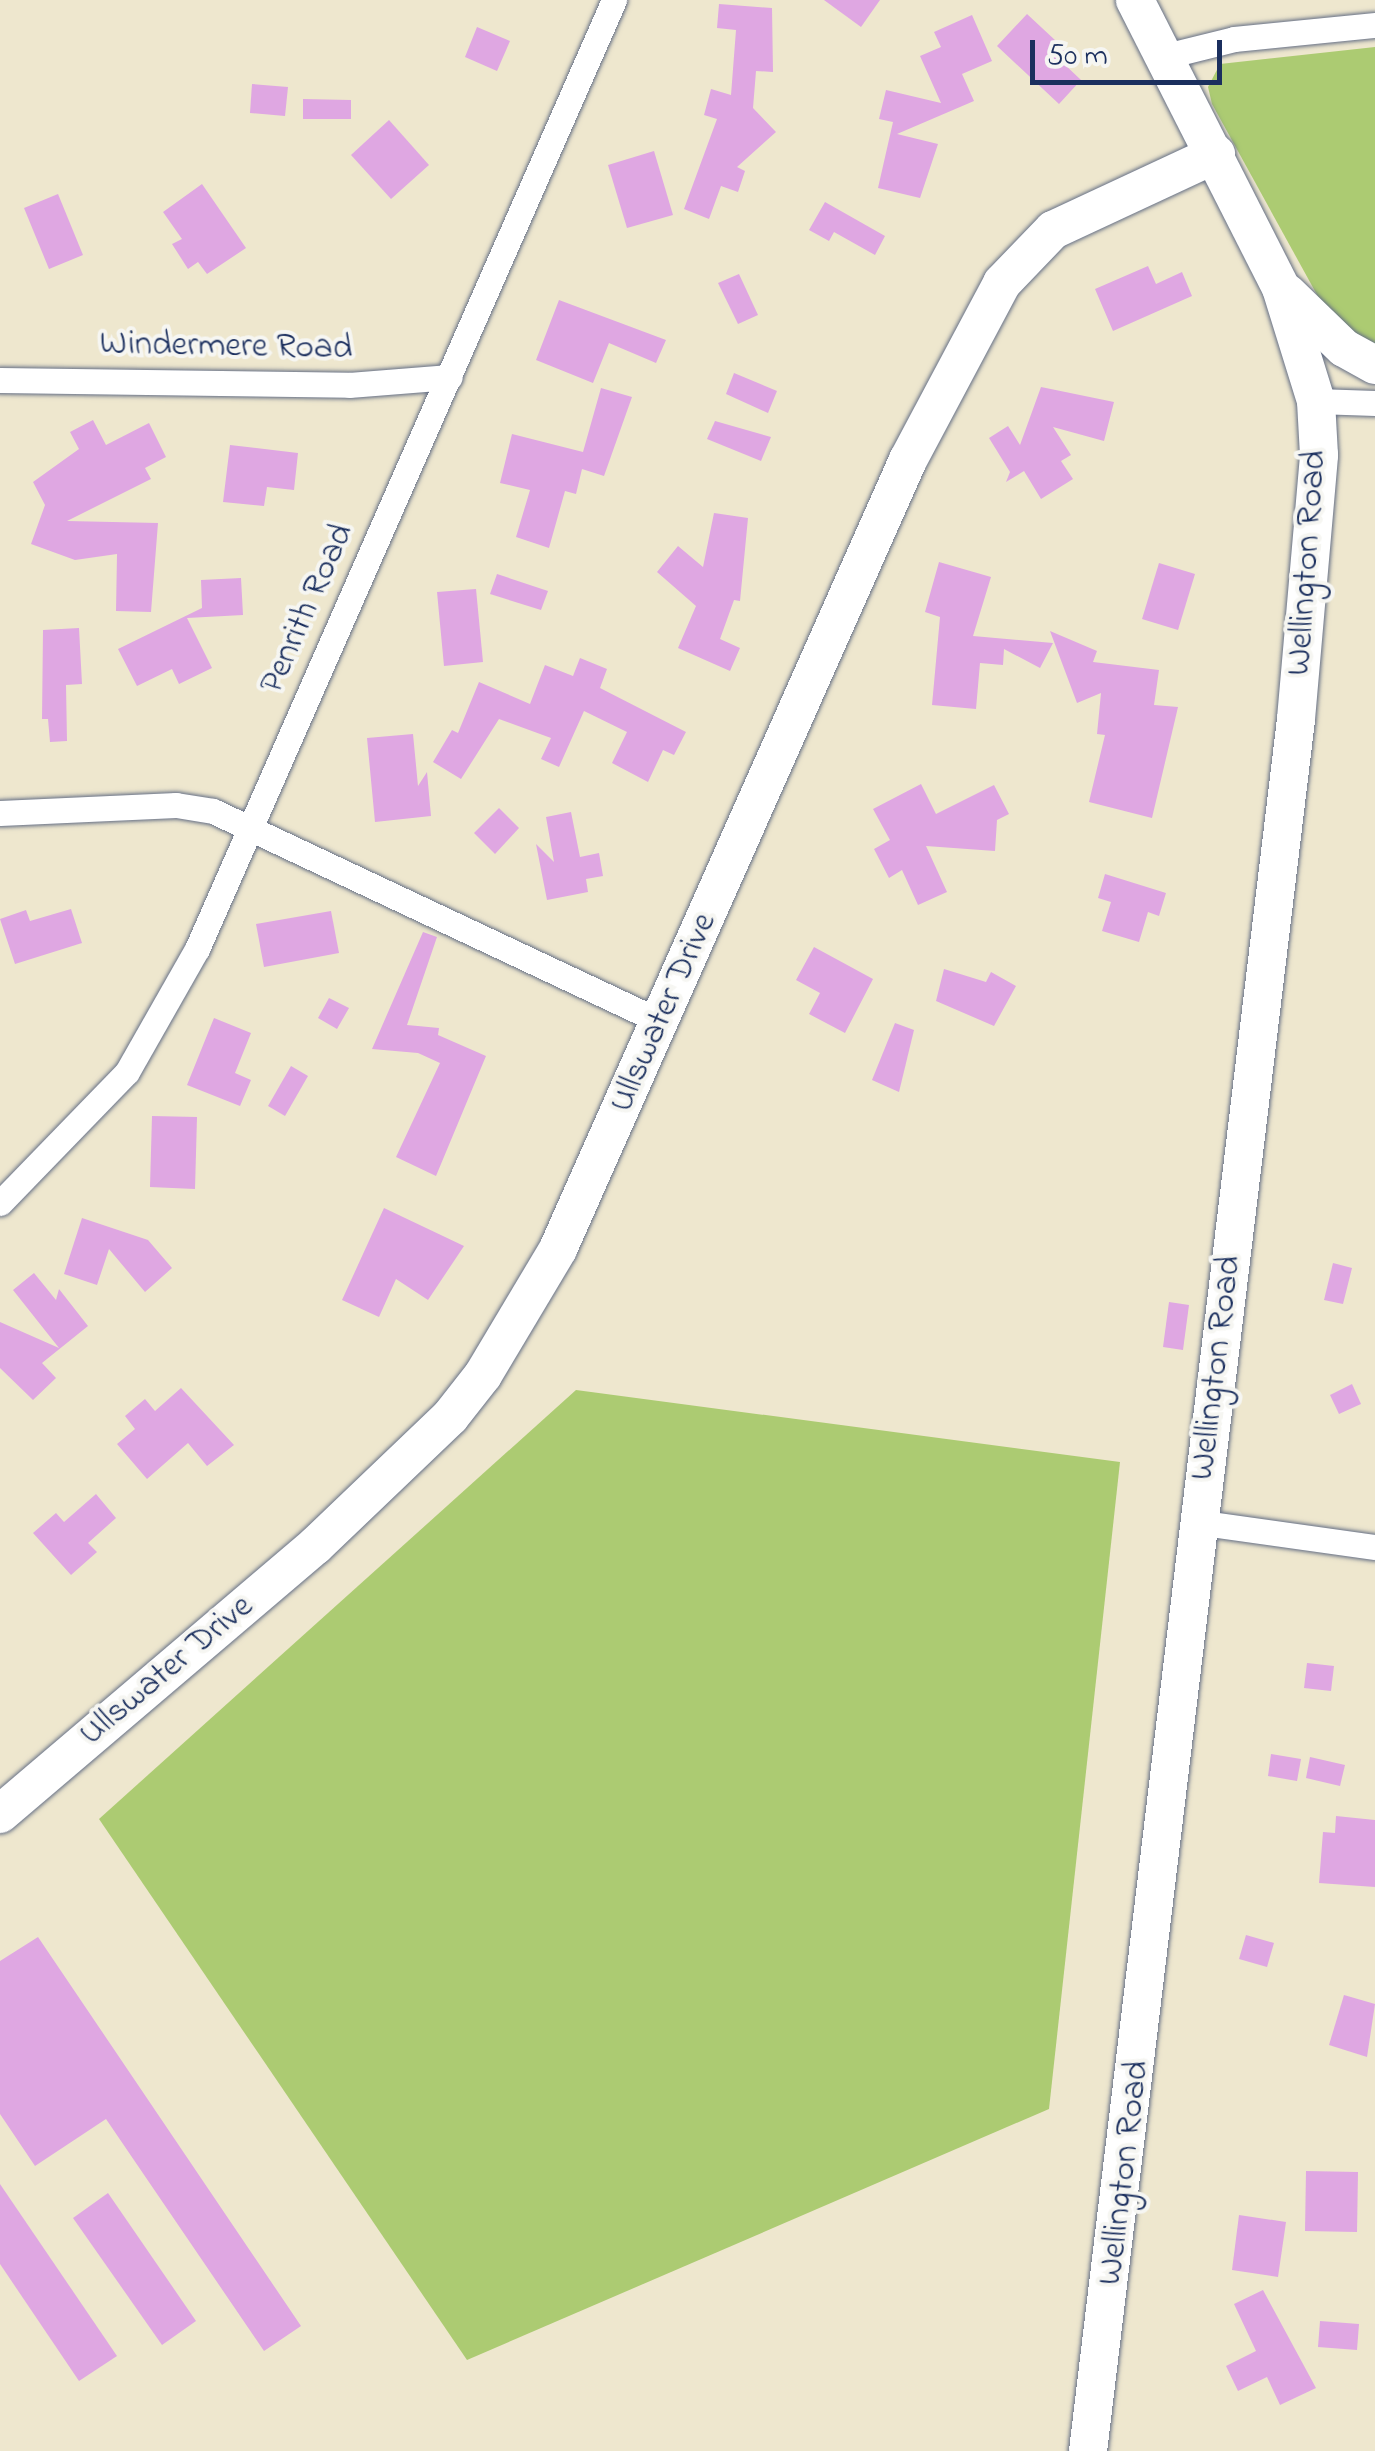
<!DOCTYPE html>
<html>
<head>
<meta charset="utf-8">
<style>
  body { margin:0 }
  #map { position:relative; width:1375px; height:2451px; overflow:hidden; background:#eee7ce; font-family:"Indie Flower",sans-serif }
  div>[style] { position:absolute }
  .green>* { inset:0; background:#accb72 }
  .building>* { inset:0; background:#dfa7e2 }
  .roads { filter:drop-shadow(0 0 2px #656f85) drop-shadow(0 0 2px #656f85) }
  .street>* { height:25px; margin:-12.5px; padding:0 12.5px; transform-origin:12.5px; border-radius:12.5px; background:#fff }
  .secondary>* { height:38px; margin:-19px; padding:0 19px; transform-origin:19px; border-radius:19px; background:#fff }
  span { translate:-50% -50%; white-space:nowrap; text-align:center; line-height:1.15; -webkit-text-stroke:8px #f6f6f2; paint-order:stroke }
  .street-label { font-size:35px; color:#1b2f5e }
  .scale { position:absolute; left:1030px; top:40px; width:192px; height:45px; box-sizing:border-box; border:5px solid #1b2f5e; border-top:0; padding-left:12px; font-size:30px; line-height:35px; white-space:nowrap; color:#1b2f5e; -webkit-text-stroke:8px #f6f6f2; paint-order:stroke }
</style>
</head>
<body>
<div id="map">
  <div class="green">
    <i style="clip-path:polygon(1375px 47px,1375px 349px,1327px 313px,1212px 104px,1208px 87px,1220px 64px)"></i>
    <i style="clip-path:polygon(576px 1390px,1120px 1462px,1049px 2109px,467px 2360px,99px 1819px)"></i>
  </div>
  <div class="building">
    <i style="clip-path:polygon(824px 0,880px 0,861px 27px)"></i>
    <i style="clip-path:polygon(719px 4px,772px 8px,773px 72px,756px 71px,753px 108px,776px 132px,737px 167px,745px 171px,738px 192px,721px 186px,709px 219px,684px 209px,717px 119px,704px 115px,711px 89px,731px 95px,736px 30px,717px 28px)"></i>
    <i style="clip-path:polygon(1027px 14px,1070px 54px,1062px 62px,1081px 80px,1059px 104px,997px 46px)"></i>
    <i style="clip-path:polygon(972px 15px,992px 61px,962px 74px,974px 101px,897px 134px,938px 144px,920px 198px,878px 188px,893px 122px,879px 119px,886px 90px,941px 103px,920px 56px,941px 47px,934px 32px)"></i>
    <i style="clip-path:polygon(477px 27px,510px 41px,497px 71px,465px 57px)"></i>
    <i style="clip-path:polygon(252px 84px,288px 87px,285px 116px,250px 113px)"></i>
    <i style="clip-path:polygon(303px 99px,351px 100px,351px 119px,303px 119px)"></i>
    <i style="clip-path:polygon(389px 120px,429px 165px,391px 199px,351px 155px)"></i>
    <i style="clip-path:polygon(654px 151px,673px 215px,627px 228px,608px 165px)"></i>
    <i style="clip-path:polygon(202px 184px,246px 248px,207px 274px,198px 262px,188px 269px,172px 244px,182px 239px,163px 212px)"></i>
    <i style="clip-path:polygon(58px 194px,83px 255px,49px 269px,24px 208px)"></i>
    <i style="clip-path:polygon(825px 202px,885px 236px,875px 255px,834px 232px,829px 241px,809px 230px)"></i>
    <i style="clip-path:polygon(1148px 266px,1156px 284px,1182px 272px,1192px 296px,1113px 331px,1095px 289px)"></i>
    <i style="clip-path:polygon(739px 274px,758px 315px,738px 324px,718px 283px)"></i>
    <i style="clip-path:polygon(559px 300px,666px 340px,656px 363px,609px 343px,593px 383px,536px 360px)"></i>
    <i style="clip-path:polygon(734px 373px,777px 391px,768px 413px,726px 394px)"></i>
    <i style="clip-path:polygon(1041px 387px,1114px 402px,1104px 441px,1053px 427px,1071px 455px,1061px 461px,1073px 479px,1041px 499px,1024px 471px,1006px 482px,1010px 472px,989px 438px,1008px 426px,1020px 445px)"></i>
    <i style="clip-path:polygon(601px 388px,632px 397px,604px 476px,582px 469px,576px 494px,565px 491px,549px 548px,516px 537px,530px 490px,500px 483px,512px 434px,583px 452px)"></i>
    <i style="clip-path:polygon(93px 420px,106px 445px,149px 423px,166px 457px,145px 468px,151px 479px,67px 521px,158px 523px,151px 612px,116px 611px,117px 554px,75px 560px,31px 544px,45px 505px,33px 482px,79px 449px,70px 432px)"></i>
    <i style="clip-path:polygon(715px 421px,771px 437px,761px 461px,707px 439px)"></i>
    <i style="clip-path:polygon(230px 445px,298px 453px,294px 490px,267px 487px,264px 506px,223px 502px)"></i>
    <i style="clip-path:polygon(714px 513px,748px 518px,740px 601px,734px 600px,720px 639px,740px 648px,730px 671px,678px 648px,696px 606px,657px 572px,678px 546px,703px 567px)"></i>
    <i style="clip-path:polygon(939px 562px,991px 577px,973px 636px,1053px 643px,1040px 668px,1004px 649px,1003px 665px,980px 663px,976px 709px,932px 705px,940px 617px,925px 612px)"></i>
    <i style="clip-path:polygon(1159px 563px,1195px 574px,1178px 630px,1142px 619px)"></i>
    <i style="clip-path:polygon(497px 574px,548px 591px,541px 610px,490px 594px)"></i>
    <i style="clip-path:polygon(241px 578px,243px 615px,187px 618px,212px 668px,179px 684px,172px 669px,137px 686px,118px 649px,202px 608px,201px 580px)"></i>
    <i style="clip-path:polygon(476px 589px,483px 662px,444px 666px,437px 592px)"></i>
    <i style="clip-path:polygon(79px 628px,82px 684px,66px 685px,67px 741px,50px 742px,48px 719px,42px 719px,43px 630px)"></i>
    <i style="clip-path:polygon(1050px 631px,1097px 651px,1093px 662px,1159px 670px,1154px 705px,1178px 707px,1152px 818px,1089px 802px,1105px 735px,1097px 734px,1101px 693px,1077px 703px)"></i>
    <i style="clip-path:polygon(580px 658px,607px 669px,600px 688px,686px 732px,674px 755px,663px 750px,648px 782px,612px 763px,627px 732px,584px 711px,559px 767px,541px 759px,551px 738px,499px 719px,461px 779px,433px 762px,452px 730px,458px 733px,479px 682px,530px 704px,545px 665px,573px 676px)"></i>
    <i style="clip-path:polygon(413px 734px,418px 786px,427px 772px,431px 816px,375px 822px,367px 738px)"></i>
    <i style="clip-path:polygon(921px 784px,936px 814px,994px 785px,1009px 814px,997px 820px,995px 851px,926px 846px,947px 892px,918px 905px,902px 870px,889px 878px,874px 849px,890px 840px,873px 809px)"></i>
    <i style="clip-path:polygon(499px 808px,519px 828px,495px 854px,474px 833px)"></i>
    <i style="clip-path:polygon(571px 812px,580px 857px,599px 853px,603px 876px,586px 879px,588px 892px,547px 900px,536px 844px,554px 862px,546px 817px)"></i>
    <i style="clip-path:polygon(1105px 874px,1166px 893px,1159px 916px,1148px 912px,1139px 942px,1102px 931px,1111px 902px,1098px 898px)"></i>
    <i style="clip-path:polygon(71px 909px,82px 943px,15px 964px,0 919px,26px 910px,30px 921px)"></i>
    <i style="clip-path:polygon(331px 911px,339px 953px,264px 967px,256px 924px)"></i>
    <i style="clip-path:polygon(423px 932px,437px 937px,407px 1025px,439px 1028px,438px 1035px,486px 1056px,436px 1176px,396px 1157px,440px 1063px,418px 1053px,372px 1049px)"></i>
    <i style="clip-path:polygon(814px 947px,873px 979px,845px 1033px,809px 1014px,820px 993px,796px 980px)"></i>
    <i style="clip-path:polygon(944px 969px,986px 982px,991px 972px,1016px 986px,994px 1026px,936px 1001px)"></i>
    <i style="clip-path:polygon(329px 998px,349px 1008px,337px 1029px,318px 1018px)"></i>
    <i style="clip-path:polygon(214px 1018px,251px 1033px,235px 1073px,251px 1080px,240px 1106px,187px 1085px)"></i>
    <i style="clip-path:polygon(895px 1023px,914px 1030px,899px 1092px,872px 1080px)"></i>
    <i style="clip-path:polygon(291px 1066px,308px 1076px,285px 1116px,268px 1106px)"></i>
    <i style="clip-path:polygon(152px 1116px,197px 1117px,195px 1189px,150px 1187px)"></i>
    <i style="clip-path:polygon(384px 1208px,464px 1246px,428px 1300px,396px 1279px,379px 1317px,342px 1300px)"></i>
    <i style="clip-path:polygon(82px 1218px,148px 1240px,172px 1268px,145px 1292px,109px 1249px,97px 1285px,64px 1274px)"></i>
    <i style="clip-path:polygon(1333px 1263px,1352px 1268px,1343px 1304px,1324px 1300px)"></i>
    <i style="clip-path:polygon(34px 1273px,56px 1300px,59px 1289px,88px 1326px,42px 1363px,56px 1378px,33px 1400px,0 1368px,0 1322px,59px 1348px,13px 1290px)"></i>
    <i style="clip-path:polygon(1169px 1302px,1189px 1305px,1183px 1350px,1163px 1347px)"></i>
    <i style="clip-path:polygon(1352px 1384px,1361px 1404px,1339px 1414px,1330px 1395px)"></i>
    <i style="clip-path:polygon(181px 1388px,234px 1445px,207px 1466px,188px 1443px,147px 1479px,117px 1444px,135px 1429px,125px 1416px,145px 1399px,155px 1411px)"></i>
    <i style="clip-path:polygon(96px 1494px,116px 1518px,88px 1543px,97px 1552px,71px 1575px,33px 1533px,56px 1513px,64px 1522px)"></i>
    <i style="clip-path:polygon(1307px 1663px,1334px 1666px,1331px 1691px,1304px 1688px)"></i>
    <i style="clip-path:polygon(1271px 1754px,1301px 1759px,1297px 1781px,1268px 1776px)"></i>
    <i style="clip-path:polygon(1310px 1757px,1345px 1765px,1340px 1786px,1306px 1778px)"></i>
    <i style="clip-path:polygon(1336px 1816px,1375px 1820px,1375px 1887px,1319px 1883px,1323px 1832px,1335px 1833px)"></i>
    <i style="clip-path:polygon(1246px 1935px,1274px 1943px,1267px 1967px,1239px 1959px)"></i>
    <i style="clip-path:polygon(38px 1937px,301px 2326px,264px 2351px,106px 2119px,35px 2166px,0 2114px,0 1961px)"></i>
    <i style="clip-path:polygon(1344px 1995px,1375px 2004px,1367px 2057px,1329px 2045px)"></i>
    <i style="clip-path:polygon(1306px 2171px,1358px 2172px,1357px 2232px,1305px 2231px)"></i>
    <i style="clip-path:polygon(0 2184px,117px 2356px,79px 2381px,0 2264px)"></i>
    <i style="clip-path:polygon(108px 2193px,196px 2321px,162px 2345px,73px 2218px)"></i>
    <i style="clip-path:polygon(1239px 2215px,1286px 2222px,1278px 2277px,1232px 2270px)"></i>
    <i style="clip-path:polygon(1263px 2290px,1316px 2388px,1280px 2405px,1267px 2377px,1238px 2391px,1226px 2366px,1256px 2351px,1234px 2304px)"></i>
    <i style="clip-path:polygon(1320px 2321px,1359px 2324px,1357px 2350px,1318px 2347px)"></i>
  </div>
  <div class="roads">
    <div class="street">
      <i style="left:1166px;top:56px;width:70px;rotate:-14deg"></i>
      <i style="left:1234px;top:39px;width:142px;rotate:-5.7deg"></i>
      <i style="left:0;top:380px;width:349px;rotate:0.8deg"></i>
      <i style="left:349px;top:385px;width:101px;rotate:-4.5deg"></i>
      <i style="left:1316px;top:401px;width:59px;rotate:1.9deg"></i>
      <i style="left:0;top:813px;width:176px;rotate:-2.6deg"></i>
      <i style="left:176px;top:805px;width:37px;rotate:9deg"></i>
      <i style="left:213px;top:811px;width:496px;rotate:25.2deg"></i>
      <i style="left:0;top:1203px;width:182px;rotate:-45.9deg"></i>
      <i style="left:127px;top:1072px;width:142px;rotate:-60.4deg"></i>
      <i style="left:197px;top:949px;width:1037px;rotate:-66.28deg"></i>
      <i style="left:1197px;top:1522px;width:180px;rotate:8deg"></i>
    </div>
    <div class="secondary">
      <i style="left:1287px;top:293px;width:79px;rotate:44deg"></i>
      <i style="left:1344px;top:348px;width:35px;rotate:29deg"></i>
      <i style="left:0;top:1814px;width:414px;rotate:-40.4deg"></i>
      <i style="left:315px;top:1546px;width:187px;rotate:-43.7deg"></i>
      <i style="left:450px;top:1417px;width:53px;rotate:-51.8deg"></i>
      <i style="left:483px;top:1375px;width:147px;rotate:-59.2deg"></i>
      <i style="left:558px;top:1249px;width:863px;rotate:-66.08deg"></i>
      <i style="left:908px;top:460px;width:200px;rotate:-62deg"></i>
      <i style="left:1002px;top:283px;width:74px;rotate:-46.1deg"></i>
      <i style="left:1053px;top:230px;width:180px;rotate:-25deg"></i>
      <i style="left:1088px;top:2451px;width:1744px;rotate:-83.15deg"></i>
      <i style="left:1296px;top:719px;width:265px;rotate:-85deg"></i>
      <i style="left:1319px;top:455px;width:54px;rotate:-93.2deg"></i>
      <i style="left:1316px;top:401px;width:118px;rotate:-107.2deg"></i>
      <i style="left:1281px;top:288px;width:323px;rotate:-116.9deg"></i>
    </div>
  </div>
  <div class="street-label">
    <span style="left:226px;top:347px;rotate:1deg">Windermere Road</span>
    <span style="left:1308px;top:563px;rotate:-86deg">Wellington Road</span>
    <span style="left:308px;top:609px;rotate:-66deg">Penrith Road</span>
    <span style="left:664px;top:1013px;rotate:-66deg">Ullswater Drive</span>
    <span style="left:1217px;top:1368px;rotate:-83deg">Wellington Road</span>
    <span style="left:167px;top:1671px;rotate:-40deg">Ullswater Drive</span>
    <span style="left:1125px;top:2173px;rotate:-83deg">Wellington Road</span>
  </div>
  <div class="scale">50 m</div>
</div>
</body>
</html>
